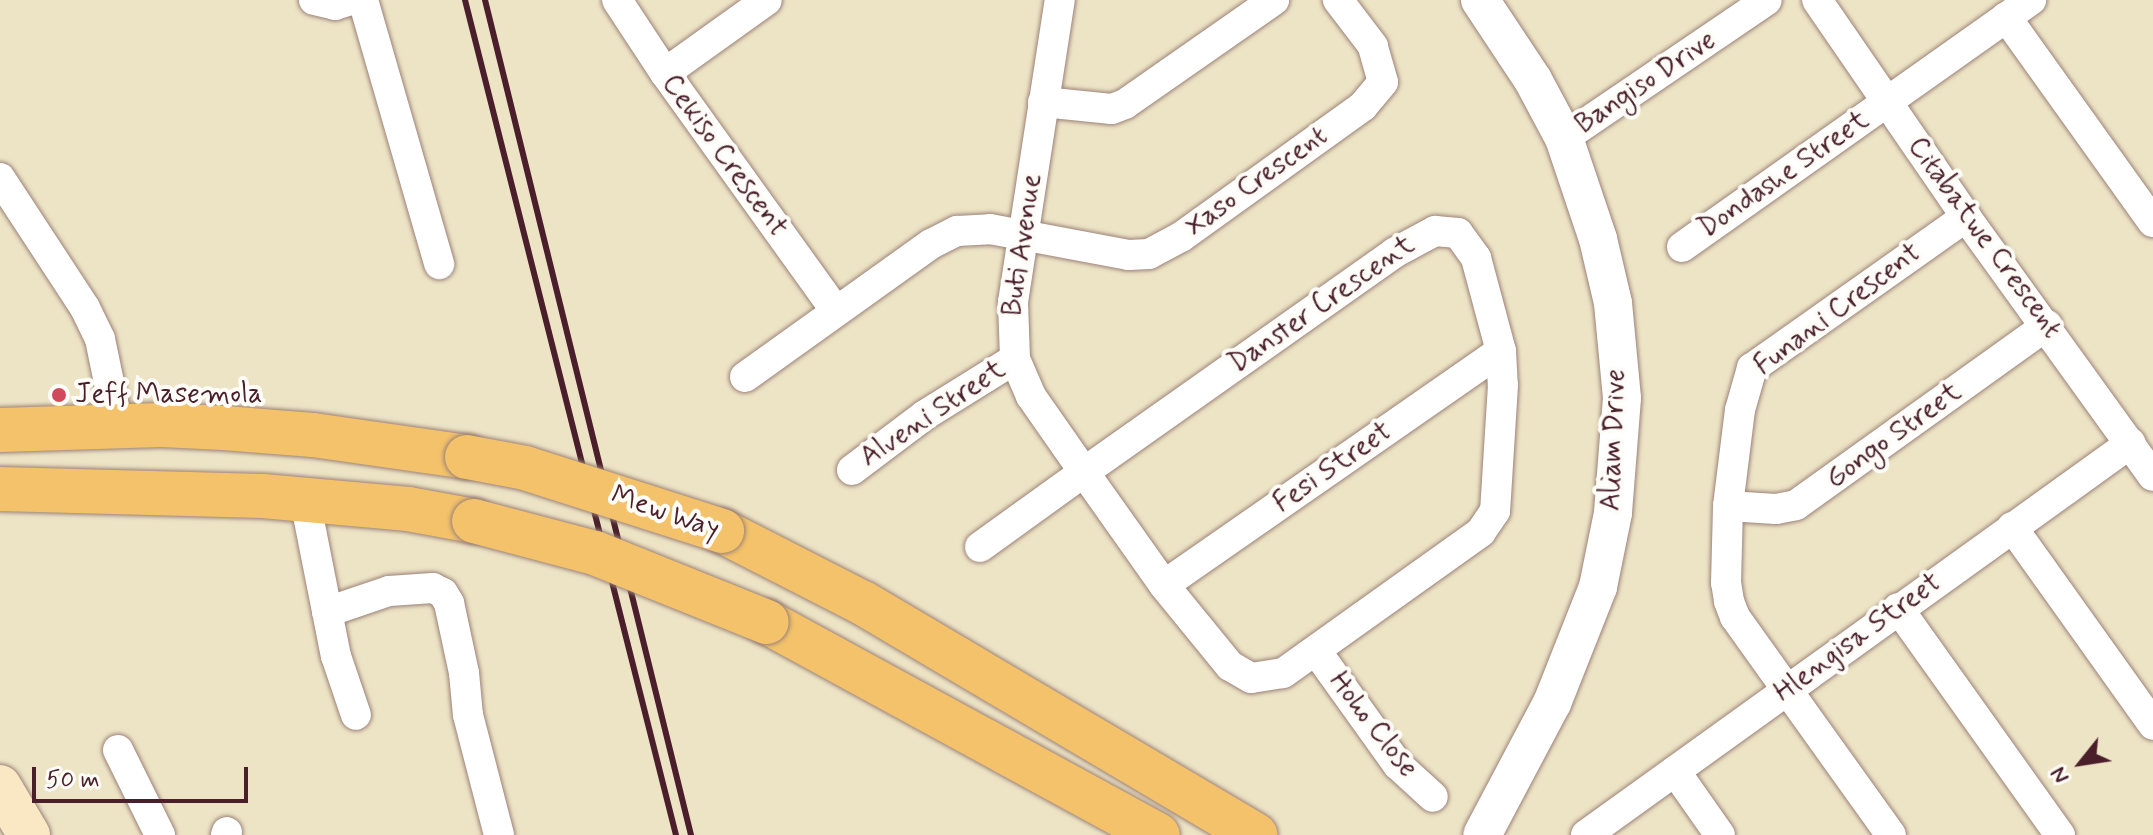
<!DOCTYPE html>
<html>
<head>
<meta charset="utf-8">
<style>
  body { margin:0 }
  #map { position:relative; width:2153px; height:835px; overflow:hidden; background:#ede4c6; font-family:Mynerve,sans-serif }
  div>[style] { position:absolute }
  .roads { filter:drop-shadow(0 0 2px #9c8278) drop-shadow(0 0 2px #9c8278) }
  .minor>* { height:30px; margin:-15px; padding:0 15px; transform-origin:15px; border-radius:15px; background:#fff }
  .tertiary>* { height:38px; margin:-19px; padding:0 19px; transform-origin:19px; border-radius:19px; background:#fff }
  .secondary>* { height:42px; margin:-21px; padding:0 21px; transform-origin:21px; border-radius:21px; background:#fae7c3 }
  .primary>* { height:44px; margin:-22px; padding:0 22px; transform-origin:22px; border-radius:22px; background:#f3c26a }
  .rail>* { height:6px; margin:-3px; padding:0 3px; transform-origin:3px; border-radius:3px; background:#4a1f2b }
  .bridges { filter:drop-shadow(0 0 2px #9c8278) drop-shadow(0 0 2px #9c8278) }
  .primary-bridge>* { height:44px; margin:-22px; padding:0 22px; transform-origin:22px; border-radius:22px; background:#f3c26a }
  .dots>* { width:22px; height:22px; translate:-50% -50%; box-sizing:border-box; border:4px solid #fdfcf7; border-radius:50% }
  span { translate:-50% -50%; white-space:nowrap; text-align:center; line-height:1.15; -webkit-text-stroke:8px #fdfcf7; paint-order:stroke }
  .street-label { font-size:28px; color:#4a1f2b }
  .poi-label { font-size:28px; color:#4a1f2b }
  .left { translate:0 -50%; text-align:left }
  .north { position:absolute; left:2041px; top:723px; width:80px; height:80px; -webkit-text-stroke:6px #fdfcf7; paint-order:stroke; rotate:240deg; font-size:22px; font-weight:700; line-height:32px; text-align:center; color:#4a1f2b }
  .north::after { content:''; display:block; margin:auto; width:28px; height:36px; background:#4a1f2b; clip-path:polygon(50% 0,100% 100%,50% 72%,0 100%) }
  .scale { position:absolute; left:32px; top:767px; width:216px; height:36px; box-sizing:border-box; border:4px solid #4a1f2b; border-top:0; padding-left:10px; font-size:24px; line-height:28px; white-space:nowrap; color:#4a1f2b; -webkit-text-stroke:6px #fdfcf7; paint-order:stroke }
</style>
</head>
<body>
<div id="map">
  <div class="roads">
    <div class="minor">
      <i style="left:314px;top:0;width:22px;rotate:13deg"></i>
      <i style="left:335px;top:5px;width:17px;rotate:-17deg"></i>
      <i style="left:363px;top:0;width:275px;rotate:73.9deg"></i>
      <i style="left:617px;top:0;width:87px;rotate:56.7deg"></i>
      <i style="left:665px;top:73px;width:292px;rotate:54.3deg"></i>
      <i style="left:1817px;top:0;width:263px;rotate:55.5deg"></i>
      <i style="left:1966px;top:217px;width:319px;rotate:54.2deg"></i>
      <i style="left:2006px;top:17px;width:252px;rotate:54.4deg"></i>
      <i style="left:665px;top:73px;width:125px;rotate:-35.6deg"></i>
      <i style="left:1043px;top:102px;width:69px;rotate:5.8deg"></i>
      <i style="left:1112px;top:109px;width:14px;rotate:-21deg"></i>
      <i style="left:1125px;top:104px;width:182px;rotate:-34.9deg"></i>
      <i style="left:1564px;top:138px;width:245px;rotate:-34.2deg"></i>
      <i style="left:0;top:178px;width:155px;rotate:56.8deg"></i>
      <i style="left:85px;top:308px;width:34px;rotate:64deg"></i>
      <i style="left:100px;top:339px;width:89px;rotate:78.3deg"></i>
      <i style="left:1682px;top:247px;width:428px;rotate:-35.3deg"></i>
      <i style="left:745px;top:377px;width:229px;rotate:-35.6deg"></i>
      <i style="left:931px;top:244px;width:29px;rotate:-27deg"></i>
      <i style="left:957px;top:231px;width:33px;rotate:-3deg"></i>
      <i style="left:990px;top:229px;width:141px;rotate:10.6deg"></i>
      <i style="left:1129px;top:255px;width:20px;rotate:-3deg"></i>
      <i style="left:1149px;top:254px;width:36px;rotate:-28deg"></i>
      <i style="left:1181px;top:237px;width:224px;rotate:-35.7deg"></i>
      <i style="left:1363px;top:106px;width:31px;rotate:-50deg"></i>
      <i style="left:1383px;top:82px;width:37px;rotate:-106deg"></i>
      <i style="left:1373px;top:46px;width:58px;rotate:-127.3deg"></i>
      <i style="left:852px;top:470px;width:91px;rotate:-37deg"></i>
      <i style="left:925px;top:415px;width:106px;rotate:-31.9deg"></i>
      <i style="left:305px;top:500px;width:159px;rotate:78.8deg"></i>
      <i style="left:336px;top:656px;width:62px;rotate:71.3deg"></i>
      <i style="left:1728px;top:506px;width:48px;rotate:3.6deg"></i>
      <i style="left:1776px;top:509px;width:20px;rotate:-11deg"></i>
      <i style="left:1796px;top:505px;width:309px;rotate:-35.6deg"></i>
      <i style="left:2012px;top:527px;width:243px;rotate:54.5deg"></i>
      <i style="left:980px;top:547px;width:128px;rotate:-35.8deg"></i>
      <i style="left:1084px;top:472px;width:380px;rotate:-35.2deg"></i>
      <i style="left:1394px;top:253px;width:47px;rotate:-28.2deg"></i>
      <i style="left:1435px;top:231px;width:23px;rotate:5deg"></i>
      <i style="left:1458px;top:233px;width:31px;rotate:54deg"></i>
      <i style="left:1476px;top:258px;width:96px;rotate:75deg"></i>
      <i style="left:1501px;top:351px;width:34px;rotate:87deg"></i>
      <i style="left:1503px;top:385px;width:126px;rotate:93.6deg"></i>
      <i style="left:1495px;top:511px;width:25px;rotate:124deg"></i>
      <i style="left:1481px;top:532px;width:243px;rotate:144.5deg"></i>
      <i style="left:1283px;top:673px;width:32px;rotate:171deg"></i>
      <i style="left:1251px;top:678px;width:24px;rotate:-150deg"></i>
      <i style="left:1230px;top:666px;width:104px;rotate:-129.2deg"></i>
      <i style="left:1164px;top:585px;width:138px;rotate:-125.3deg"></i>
      <i style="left:1084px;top:472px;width:93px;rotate:-124.9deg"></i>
      <i style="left:1031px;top:396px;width:40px;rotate:-113.4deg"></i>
      <i style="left:1015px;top:359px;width:57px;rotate:-92deg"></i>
      <i style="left:1013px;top:302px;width:306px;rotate:-81.2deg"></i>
      <i style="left:1164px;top:585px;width:410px;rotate:-34.8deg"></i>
      <i style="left:1898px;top:608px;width:279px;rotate:54.5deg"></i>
      <i style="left:327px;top:612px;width:65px;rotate:-18.7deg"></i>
      <i style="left:389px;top:591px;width:44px;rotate:-3.9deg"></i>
      <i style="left:433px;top:588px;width:11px;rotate:27deg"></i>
      <i style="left:443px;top:593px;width:12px;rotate:59deg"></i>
      <i style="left:449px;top:603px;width:72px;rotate:77.9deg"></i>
      <i style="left:464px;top:673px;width:42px;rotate:84.6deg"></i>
      <i style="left:468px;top:715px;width:124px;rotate:75.5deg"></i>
      <i style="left:1317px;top:652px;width:139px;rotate:54.4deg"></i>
      <i style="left:1398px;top:765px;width:47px;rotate:42.4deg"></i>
      <i style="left:118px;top:750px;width:95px;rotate:63.7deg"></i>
      <i style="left:1675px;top:771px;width:78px;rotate:54.9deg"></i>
      <i style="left:226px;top:835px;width:3px;rotate:-72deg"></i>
      <i style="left:1586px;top:835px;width:671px;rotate:-35.73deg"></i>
      <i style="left:1891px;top:835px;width:268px;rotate:-125.6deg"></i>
      <i style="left:1735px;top:617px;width:17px;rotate:-111deg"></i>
      <i style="left:1729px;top:601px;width:18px;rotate:-99deg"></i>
      <i style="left:1726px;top:583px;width:77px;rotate:-88.5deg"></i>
      <i style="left:1728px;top:506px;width:97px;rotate:-82.9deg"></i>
      <i style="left:1740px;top:410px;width:44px;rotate:-74.1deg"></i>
      <i style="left:1752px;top:368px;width:262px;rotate:-35.2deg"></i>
    </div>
    <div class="tertiary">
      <i style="left:1480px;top:0;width:96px;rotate:56.5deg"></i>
      <i style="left:1533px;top:80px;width:66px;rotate:61.9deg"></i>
      <i style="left:1564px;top:138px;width:107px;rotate:71.4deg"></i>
      <i style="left:1598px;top:239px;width:66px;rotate:76.8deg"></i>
      <i style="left:1613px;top:303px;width:95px;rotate:84.6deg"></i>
      <i style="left:1622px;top:398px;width:115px;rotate:94.5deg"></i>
      <i style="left:1613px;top:513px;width:76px;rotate:101.5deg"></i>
      <i style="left:1598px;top:587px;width:125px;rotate:111.6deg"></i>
      <i style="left:1552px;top:703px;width:149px;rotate:117.9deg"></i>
    </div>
    <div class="secondary">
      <i style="left:0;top:786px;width:57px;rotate:59.4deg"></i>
    </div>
    <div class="primary">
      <i style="left:0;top:430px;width:161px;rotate:-1.8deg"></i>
      <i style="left:161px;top:425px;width:63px;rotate:2.7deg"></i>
      <i style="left:224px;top:428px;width:89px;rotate:4.5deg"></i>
      <i style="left:313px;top:435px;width:156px;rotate:8.1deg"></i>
      <i style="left:0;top:489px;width:263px;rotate:1.5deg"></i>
      <i style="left:263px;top:496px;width:146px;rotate:5.1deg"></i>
      <i style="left:408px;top:509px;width:67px;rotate:10.3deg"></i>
      <i style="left:722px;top:531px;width:158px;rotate:27.1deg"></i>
      <i style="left:863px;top:603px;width:456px;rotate:30.6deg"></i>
      <i style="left:767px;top:622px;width:445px;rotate:28.6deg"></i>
    </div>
  </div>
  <div class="rail">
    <i style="left:465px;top:0;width:861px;rotate:75.82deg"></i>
    <i style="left:485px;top:0;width:860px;rotate:76.14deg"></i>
  </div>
  <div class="bridges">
    <div class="primary-bridge">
      <i style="left:467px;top:457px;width:59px;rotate:10.7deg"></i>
      <i style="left:525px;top:468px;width:207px;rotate:17.7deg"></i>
      <i style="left:474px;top:521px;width:125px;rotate:14.8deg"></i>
      <i style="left:595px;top:553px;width:185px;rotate:21.9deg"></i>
    </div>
  </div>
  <div class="dots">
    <i style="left:59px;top:395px;background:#d1495b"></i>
  </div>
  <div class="street-label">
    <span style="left:1646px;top:83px;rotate:-34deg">Bangiso Drive</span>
    <span style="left:724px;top:156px;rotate:54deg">Cekiso Crescent</span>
    <span style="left:1784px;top:175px;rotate:-35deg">Dondashe Street</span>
    <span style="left:1257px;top:182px;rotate:-36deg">Xaso Crescent</span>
    <span style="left:1984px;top:238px;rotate:54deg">Citabatwe Crescent</span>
    <span style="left:1023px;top:245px;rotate:-82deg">Buti Avenue</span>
    <span style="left:1322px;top:305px;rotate:-35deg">Danster Crescent</span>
    <span style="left:1838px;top:310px;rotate:-37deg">Funani Crescent</span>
    <span style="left:933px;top:414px;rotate:-34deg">Alveni Street</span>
    <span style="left:1894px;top:436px;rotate:-36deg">Gongo Street</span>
    <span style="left:1614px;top:440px;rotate:-88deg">Aliam Drive</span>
    <span style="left:1333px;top:468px;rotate:-35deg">Fesi Street</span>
    <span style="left:665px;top:513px;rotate:19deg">Mew Way</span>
    <span style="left:1858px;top:638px;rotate:-36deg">Hlengisa Street</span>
    <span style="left:1373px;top:725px;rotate:52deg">Hoho Close</span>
  </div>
  <div class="poi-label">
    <span class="left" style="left:75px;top:395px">Jeff Masemola</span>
  </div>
  <div class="north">N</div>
  <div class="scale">50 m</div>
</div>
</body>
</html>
